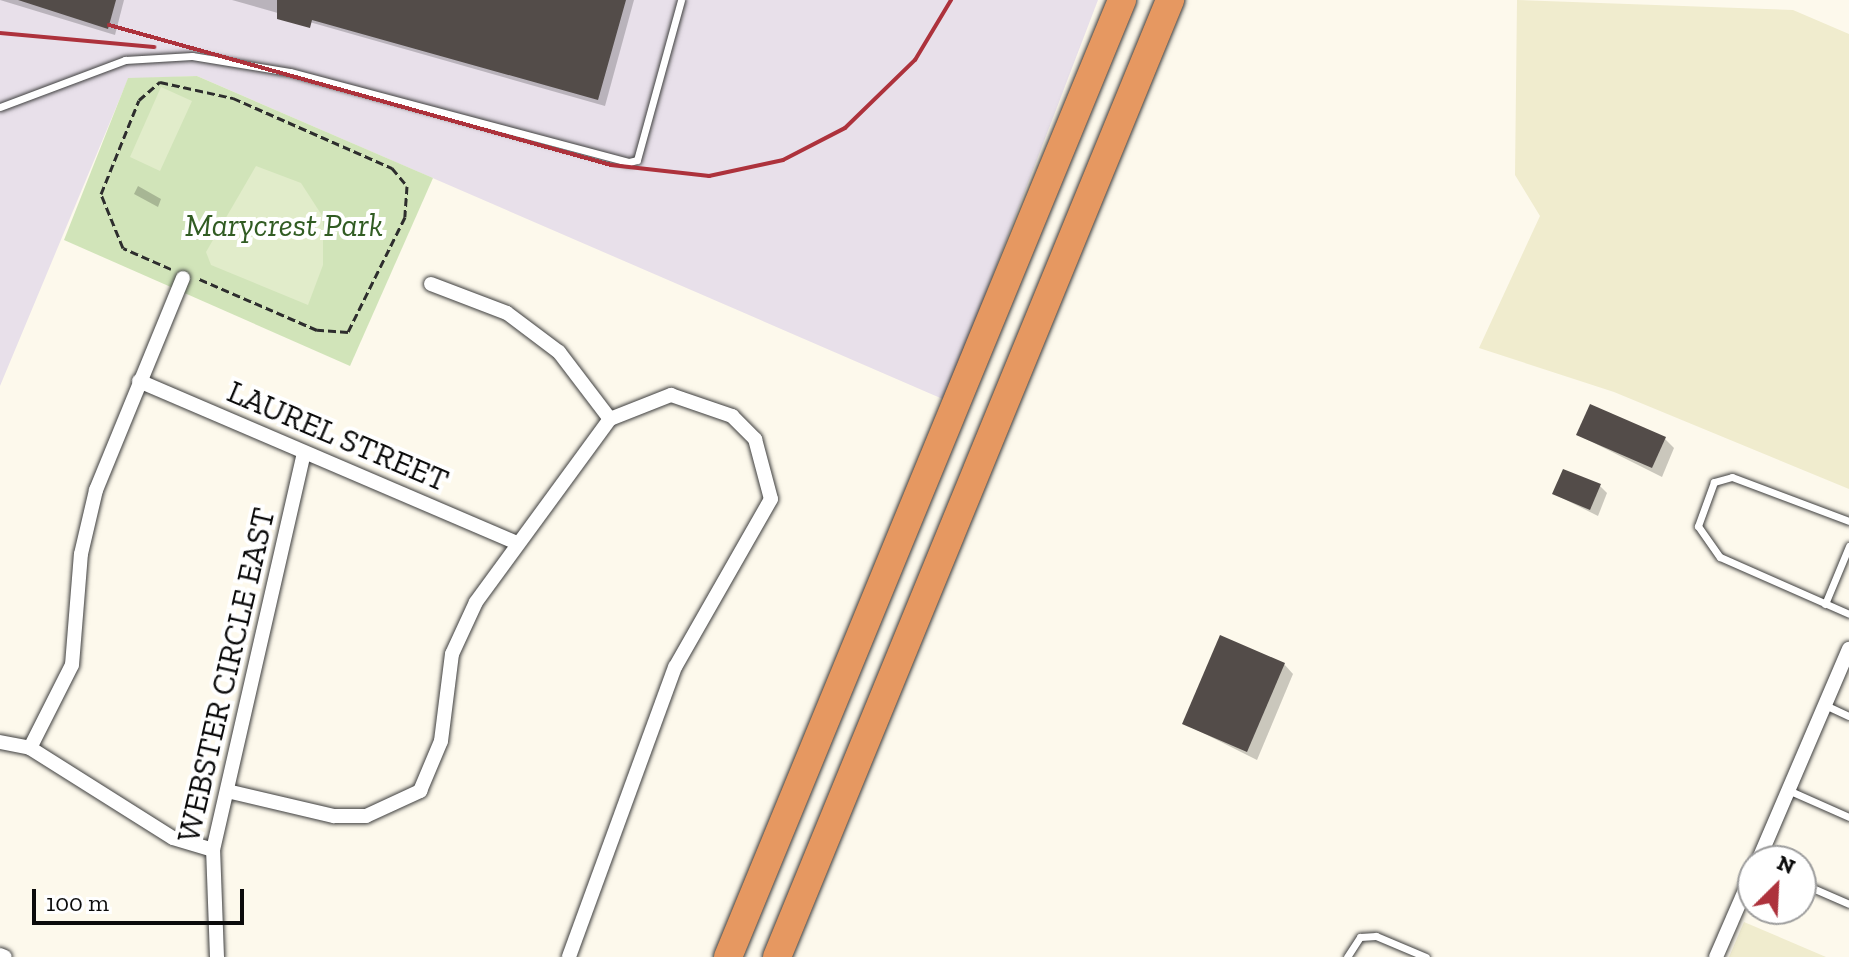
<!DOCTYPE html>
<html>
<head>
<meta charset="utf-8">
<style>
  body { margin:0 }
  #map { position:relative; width:1849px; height:957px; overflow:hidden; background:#fdf9ec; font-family:"Zilla Slab",serif }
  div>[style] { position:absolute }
  .industrial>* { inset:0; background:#e8e0ea }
  .farmland>* { inset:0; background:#f0ecce }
  .green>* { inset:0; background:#d1e4b9 }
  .pitch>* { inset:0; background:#e1ecca }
  .shadow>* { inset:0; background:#0003 }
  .building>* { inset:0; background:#534c49 }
  .path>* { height:3px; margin-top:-1.5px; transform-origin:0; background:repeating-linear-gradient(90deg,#2d2d2d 0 8px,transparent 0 12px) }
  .roads { filter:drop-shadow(0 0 2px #3e3e3e) drop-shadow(0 0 2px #3e3e3e) }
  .lane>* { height:7px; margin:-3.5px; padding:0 3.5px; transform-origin:3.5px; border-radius:3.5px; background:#fff }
  .street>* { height:14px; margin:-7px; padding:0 7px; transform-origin:7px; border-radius:7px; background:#fff }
  .highway>* { height:28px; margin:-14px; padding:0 14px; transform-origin:14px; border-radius:14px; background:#e69861 }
  .rail>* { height:4px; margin:-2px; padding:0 2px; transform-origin:2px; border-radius:2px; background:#ad323c }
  span { translate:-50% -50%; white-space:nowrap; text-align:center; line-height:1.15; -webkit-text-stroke:8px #fff; paint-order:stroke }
  .park-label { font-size:32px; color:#315c23; font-style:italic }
  .street-label { font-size:32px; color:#0b0b0b }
  .north { position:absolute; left:1737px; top:845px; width:80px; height:80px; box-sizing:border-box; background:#fff; border:2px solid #9d9d9d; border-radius:50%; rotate:24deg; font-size:22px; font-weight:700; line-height:32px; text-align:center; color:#0b0b0b }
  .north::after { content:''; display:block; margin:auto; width:28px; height:36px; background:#ad323c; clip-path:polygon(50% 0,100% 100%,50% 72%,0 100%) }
  .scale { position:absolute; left:32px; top:889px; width:212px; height:36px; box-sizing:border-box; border:4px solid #0b0b0b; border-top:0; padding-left:10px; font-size:24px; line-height:28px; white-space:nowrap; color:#0b0b0b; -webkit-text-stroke:6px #fff; paint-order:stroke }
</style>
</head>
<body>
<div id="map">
  <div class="industrial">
    <i style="clip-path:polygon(0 0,1098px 0,945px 400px,197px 76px,128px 79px,0 386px)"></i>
  </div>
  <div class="farmland">
    <i style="clip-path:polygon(1517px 0,1793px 10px,1849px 34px,1849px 489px,1614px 392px,1479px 348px,1540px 216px,1515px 175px)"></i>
    <i style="clip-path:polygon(1744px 922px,1826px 957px,1729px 957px)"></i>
  </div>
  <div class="green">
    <i style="clip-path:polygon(197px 76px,433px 178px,350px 366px,64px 240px,128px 78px)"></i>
  </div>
  <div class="pitch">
    <i style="clip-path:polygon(161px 87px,192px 101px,160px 171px,130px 157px)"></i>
    <i style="clip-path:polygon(256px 166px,301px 183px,323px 217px,323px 265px,308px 305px,211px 265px,206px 252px)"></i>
  </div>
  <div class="shadow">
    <i style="clip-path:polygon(0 0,124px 0,115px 35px)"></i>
    <i style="clip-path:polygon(232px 0,634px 0,605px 106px)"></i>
    <i style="clip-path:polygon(138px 186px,161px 199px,158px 207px,134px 194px)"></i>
    <i style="clip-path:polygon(1578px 435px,1664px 438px,1674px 448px,1662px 477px)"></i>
    <i style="clip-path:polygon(1600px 486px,1607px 493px,1598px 516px,1554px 494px)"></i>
    <i style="clip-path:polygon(1284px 664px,1293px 674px,1257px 760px,1185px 724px)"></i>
  </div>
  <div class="building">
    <i style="clip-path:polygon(18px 0,116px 0,108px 29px)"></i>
    <i style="clip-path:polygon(277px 0,626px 0,598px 100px,312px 20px,310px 28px,277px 19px)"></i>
    <i style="clip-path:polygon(1590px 404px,1666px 437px,1652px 468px,1576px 435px)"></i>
    <i style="clip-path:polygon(1563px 469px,1601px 484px,1590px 510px,1552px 494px)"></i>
    <i style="clip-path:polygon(1220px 635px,1285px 663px,1247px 752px,1182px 724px)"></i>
  </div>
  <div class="path">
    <i style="left:171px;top:269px;width:52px;rotate:-156.4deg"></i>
    <i style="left:123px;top:248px;width:58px;rotate:-112.2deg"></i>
    <i style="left:101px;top:194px;width:101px;rotate:-68deg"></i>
    <i style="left:139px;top:100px;width:28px;rotate:-41deg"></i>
    <i style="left:160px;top:82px;width:75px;rotate:12.4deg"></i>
    <i style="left:233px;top:98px;width:174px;rotate:23.8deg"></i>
    <i style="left:392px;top:168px;width:23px;rotate:50deg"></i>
    <i style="left:407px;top:186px;width:31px;rotate:94deg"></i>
    <i style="left:405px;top:217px;width:128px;rotate:116.4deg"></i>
    <i style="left:348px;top:332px;width:31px;rotate:-176deg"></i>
    <i style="left:317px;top:330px;width:131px;rotate:-156.6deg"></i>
  </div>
  <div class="roads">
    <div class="lane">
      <i style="left:0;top:107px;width:134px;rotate:-20.6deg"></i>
      <i style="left:125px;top:60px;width:67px;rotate:-3.4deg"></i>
      <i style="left:192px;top:56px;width:99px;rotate:9.3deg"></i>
      <i style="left:290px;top:72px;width:351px;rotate:14.9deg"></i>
      <i style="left:629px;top:162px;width:8px;rotate:-14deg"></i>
      <i style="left:637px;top:160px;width:166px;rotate:-74.6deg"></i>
      <i style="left:1849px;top:521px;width:125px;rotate:-159.4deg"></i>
      <i style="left:1732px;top:477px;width:19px;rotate:164deg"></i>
      <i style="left:1714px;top:482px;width:47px;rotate:110deg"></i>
      <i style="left:1698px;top:526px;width:38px;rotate:55deg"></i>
      <i style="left:1720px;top:557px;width:141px;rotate:23.8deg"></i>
      <i style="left:1825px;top:604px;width:63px;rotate:-67.5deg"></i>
      <i style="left:1825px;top:705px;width:26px;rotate:25deg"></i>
      <i style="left:1788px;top:790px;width:67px;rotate:23.9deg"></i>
      <i style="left:1801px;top:883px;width:52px;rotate:23.6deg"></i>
      <i style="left:1347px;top:957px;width:24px;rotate:-57deg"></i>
      <i style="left:1360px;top:937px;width:16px;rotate:-4deg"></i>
      <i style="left:1376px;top:936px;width:54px;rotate:22.8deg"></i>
    </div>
    <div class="street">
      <i style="left:431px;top:284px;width:81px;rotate:20.9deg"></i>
      <i style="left:507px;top:313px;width:65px;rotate:36.9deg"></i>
      <i style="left:559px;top:352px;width:84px;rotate:52.7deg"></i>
      <i style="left:139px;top:381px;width:409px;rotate:23.2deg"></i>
      <i style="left:0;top:742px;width:31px;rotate:11deg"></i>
      <i style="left:30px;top:748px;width:169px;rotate:32.2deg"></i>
      <i style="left:173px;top:838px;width:42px;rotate:16.7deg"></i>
      <i style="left:30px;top:748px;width:93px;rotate:-63.2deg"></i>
      <i style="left:72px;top:665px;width:111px;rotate:-85.4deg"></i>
      <i style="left:81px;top:554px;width:66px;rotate:-76.8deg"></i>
      <i style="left:96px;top:490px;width:229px;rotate:-67.7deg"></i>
      <i style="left:227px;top:791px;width:110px;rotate:13.2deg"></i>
      <i style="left:334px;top:816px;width:32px"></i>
      <i style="left:366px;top:816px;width:60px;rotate:-24.8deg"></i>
      <i style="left:420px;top:791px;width:54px;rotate:-67.2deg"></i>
      <i style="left:441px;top:741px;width:88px;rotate:-82.8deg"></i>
      <i style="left:452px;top:654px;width:57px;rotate:-65.2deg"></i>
      <i style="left:476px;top:602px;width:227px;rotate:-53.8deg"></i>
      <i style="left:610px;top:419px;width:66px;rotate:-21.5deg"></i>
      <i style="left:671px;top:395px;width:65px;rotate:19deg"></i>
      <i style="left:732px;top:416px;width:33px;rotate:45deg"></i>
      <i style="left:755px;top:439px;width:62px;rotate:75.1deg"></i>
      <i style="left:771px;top:499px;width:193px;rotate:119.7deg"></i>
      <i style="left:675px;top:667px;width:309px;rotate:110.1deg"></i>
      <i style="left:1758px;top:861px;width:231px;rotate:-66.8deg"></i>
      <i style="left:0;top:955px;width:5px;rotate:22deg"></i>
      <i style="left:217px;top:957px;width:107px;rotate:-92.1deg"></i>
      <i style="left:213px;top:850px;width:406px;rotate:-77.1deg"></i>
      <i style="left:1716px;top:957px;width:93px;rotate:-66.5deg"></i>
    </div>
    <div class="highway">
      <i style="left:728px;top:957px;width:1035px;rotate:-67.62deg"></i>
      <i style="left:777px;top:957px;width:1035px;rotate:-67.67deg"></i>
    </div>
  </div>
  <div class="rail">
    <i style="left:109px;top:25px;width:521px;rotate:15.58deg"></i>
    <i style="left:611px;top:165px;width:99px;rotate:6.4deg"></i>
    <i style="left:709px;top:176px;width:76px;rotate:-12.2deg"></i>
    <i style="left:783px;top:160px;width:70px;rotate:-27.3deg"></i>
    <i style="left:845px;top:128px;width:98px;rotate:-44.2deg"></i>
    <i style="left:915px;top:60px;width:70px;rotate:-59deg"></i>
    <i style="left:0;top:33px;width:155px;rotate:5.2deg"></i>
  </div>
  <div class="park-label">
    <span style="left:284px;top:225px">Marycrest Park</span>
  </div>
  <div class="street-label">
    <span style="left:338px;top:436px;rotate:23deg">LAUREL STREET</span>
    <span style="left:226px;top:675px;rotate:-77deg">WEBSTER CIRCLE EAST</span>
  </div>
  <div class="north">N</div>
  <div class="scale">100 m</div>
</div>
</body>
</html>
